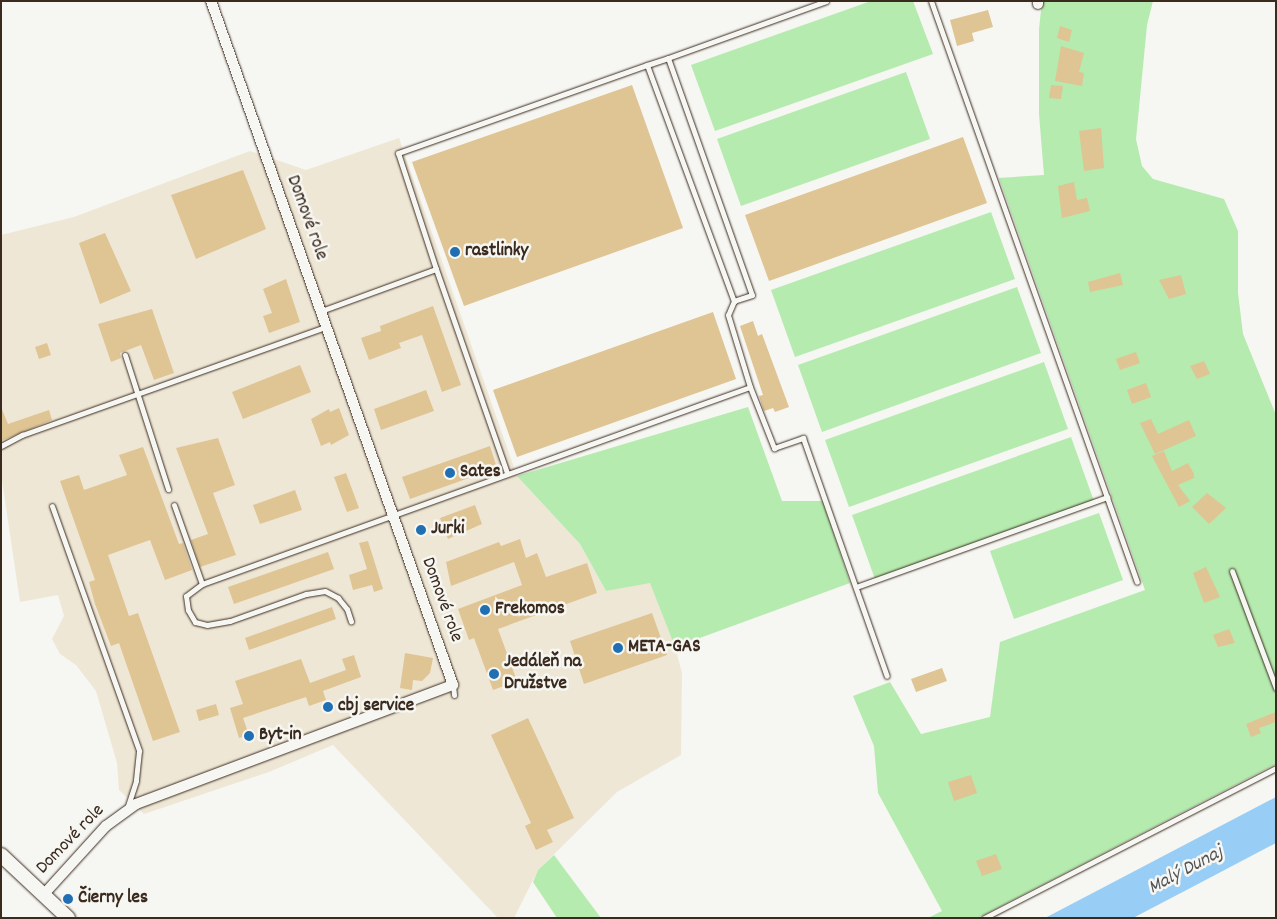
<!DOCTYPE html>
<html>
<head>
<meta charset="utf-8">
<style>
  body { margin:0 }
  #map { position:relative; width:1277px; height:919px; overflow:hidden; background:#f6f6f2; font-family:Dekko,sans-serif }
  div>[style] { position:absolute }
  .built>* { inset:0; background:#efe7d6 }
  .green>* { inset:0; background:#b5ebae }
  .water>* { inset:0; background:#98cef6 }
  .building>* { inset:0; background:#dfc494 }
  .roads { filter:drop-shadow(0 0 1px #3b2a1e) drop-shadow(0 0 1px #3b2a1e) }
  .lane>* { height:5px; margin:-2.5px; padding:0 2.5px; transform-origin:2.5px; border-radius:2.5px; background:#f6f6f2 }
  .street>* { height:10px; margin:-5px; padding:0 5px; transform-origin:5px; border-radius:5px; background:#f6f6f2 }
  .secondary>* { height:14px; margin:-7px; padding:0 7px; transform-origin:7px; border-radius:7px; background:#f6f6f2 }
  .dots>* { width:14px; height:14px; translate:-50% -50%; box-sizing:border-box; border:2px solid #f6f6f2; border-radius:50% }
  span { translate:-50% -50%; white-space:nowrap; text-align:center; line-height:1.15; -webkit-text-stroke:5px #f6f6f2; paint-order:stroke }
  .street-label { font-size:19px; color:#3b2a1e }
  .poi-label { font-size:19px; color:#3b2a1e; font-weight:700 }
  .left { translate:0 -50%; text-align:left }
  .water-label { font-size:20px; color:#525354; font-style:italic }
  .frame { position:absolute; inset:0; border:2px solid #3b2a1e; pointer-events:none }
</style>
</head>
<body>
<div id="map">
  <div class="built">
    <i style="clip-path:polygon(399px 138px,517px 476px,580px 544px,606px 591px,650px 582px,675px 647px,682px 673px,681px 755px,617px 792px,538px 870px,514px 918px,498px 918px,333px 745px,269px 772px,144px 814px,119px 790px,117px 763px,96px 691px,76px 665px,60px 654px,52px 639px,64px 616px,58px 595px,20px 602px,1px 473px,1px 235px,74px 217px,250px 151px,306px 170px)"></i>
  </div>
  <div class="green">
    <i style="clip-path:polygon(871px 1px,913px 1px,933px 54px,715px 131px,691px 65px)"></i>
    <i style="clip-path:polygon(1042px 1px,1153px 1px,1147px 25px,1136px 139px,1142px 166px,1153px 179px,1224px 199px,1238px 231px,1238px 293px,1243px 334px,1276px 415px,1276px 764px,978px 918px,928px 918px,942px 911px,878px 793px,874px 746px,853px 696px,890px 682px,921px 734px,990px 717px,1000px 642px,1145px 590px,999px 178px,1044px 175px,1039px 114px,1039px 29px)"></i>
    <i style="clip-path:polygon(906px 72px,930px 139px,741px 206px,717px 139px)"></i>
    <i style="clip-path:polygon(991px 212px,1015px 279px,795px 357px,771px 290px)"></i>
    <i style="clip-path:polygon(1017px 287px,1041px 353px,822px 432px,798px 365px)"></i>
    <i style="clip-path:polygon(1044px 362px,1068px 429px,849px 507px,825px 440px)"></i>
    <i style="clip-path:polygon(748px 407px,782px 501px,823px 501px,850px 583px,675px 647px,650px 583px,606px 591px,580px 544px,517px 476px)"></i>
    <i style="clip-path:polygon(1071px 437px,1095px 504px,876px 582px,852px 515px)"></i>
    <i style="clip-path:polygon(1099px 513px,1123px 580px,1014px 619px,990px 551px)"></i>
    <i style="clip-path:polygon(554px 855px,601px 918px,557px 918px,533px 882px,538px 870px)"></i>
  </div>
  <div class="water">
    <i style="clip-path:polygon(1276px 797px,1276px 843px,1198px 884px,1133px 918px,1045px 918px)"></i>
  </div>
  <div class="building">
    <i style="clip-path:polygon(988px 10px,993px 27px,972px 33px,974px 41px,957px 46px,950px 20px)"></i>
    <i style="clip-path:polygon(1060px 26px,1072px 30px,1069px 42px,1057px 38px)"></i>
    <i style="clip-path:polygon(1061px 46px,1084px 53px,1079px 72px,1084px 73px,1082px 86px,1055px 81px)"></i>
    <i style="clip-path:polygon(632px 85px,683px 228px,464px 306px,412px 162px)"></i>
    <i style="clip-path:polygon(1051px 85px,1063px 86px,1061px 99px,1049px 98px)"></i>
    <i style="clip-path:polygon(1101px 128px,1104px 168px,1084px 171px,1079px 131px)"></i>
    <i style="clip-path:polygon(963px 137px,987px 203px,769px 281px,745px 215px)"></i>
    <i style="clip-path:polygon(243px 170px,266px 229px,196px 259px,171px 195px)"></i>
    <i style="clip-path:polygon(1074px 182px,1077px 200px,1087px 198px,1090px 211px,1062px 218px,1058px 186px)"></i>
    <i style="clip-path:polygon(105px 233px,131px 291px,100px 304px,79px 243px)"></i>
    <i style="clip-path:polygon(1120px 273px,1123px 285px,1090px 292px,1088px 282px)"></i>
    <i style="clip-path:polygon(1181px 275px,1186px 294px,1169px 299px,1159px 280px)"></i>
    <i style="clip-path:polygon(286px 279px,300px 322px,269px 333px,263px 316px,272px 313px,263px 289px)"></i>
    <i style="clip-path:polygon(433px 306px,461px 385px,442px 392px,422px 335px,399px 343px,401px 348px,369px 360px,361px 338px,381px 331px,380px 326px)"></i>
    <i style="clip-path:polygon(152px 309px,174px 373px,154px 380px,141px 345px,120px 353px,121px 358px,111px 362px,98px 324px)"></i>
    <i style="clip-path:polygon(713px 312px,736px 379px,517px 457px,493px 390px)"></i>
    <i style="clip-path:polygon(753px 321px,758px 336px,762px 334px,789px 407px,775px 412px,773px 408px,764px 411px,759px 396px,763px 395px,740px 326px)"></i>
    <i style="clip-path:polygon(47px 343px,51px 355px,39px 359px,35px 347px)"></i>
    <i style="clip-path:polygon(1136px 352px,1140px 363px,1120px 370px,1116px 359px)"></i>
    <i style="clip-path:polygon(1204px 361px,1210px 374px,1197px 379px,1190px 366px)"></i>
    <i style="clip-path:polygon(300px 365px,311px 392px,243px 419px,232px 392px)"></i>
    <i style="clip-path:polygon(1146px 383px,1151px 397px,1132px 404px,1127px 390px)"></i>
    <i style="clip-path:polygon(426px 390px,434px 411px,381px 430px,374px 409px)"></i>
    <i style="clip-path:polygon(1px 407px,8px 424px,49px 410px,52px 420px,1px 441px)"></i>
    <i style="clip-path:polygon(339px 408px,349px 435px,331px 445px,330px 442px,321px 446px,311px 419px,329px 409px,330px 412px)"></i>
    <i style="clip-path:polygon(1151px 419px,1158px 434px,1189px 420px,1196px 436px,1155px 454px,1140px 423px)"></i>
    <i style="clip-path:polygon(218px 438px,235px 485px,213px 493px,236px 555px,200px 567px,191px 540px,208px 534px,176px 448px)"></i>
    <i style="clip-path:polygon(490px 446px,497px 468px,410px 499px,402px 477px)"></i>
    <i style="clip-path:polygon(143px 447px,179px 544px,183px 543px,192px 570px,165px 580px,150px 540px,108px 555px,129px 616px,138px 613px,180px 732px,153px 741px,119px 643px,111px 646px,95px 604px,89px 582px,95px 580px,60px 481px,79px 475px,84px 490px,127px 475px,119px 455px)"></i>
    <i style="clip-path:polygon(1164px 451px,1172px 471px,1188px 463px,1194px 474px,1194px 478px,1178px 485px,1190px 501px,1179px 507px,1152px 456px)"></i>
    <i style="clip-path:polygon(346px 473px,359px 508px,347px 512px,334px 477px)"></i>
    <i style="clip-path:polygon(295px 490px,302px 510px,260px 524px,253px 505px)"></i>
    <i style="clip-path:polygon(1207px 493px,1226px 508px,1209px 524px,1192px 507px)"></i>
    <i style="clip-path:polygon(475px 505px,482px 524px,448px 539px,440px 518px)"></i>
    <i style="clip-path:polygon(520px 539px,526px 558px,537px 553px,546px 577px,587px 563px,597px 593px,498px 629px,517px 681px,493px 690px,474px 638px,469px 640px,458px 609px,522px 585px,514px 562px,451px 586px,446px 562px,499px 542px,501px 546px)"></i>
    <i style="clip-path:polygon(368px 541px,383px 589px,374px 592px,372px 585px,353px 590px,349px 575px,367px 569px,359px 543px)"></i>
    <i style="clip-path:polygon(328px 552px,334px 569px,234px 604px,228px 587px)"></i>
    <i style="clip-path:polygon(1206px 567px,1220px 597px,1204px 603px,1193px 573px)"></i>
    <i style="clip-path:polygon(332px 607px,336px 619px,249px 650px,245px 638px)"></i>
    <i style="clip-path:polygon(652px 613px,667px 655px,584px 684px,570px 641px)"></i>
    <i style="clip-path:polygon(1229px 629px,1235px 643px,1218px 647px,1213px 635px)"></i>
    <i style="clip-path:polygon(405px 653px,433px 658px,430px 673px,422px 681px,413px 680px,412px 690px,400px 688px)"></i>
    <i style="clip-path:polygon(354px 655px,361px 677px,323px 691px,326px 700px,309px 706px,306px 697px,243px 718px,249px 735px,239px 738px,230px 708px,243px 704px,235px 681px,301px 659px,310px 683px,346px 670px,342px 659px)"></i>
    <i style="clip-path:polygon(942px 668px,947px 681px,916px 692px,911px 679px)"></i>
    <i style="clip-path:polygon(216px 704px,219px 715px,199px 721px,196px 710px)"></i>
    <i style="clip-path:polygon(1276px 712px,1276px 722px,1259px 728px,1261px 733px,1251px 737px,1246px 724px)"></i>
    <i style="clip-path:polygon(528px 718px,574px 818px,547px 830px,553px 842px,536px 850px,525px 826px,531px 823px,491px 735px)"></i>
    <i style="clip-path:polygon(971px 775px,977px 793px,954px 801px,948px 782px)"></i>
    <i style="clip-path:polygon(996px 854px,1002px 869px,982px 876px,976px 861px)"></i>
  </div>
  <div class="roads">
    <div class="lane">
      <i style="left:931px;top:1px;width:616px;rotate:70.48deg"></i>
      <i style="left:668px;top:58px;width:168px;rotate:-19.8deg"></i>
      <i style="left:647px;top:65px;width:22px;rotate:-18deg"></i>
      <i style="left:668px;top:58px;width:251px;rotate:70.5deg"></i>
      <i style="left:752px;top:295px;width:19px;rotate:162deg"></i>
      <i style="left:436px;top:269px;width:216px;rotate:70.8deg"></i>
      <i style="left:321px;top:311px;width:122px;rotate:-20.1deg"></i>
      <i style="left:436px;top:269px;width:122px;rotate:-108.1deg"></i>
      <i style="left:398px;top:153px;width:264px;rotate:-19.5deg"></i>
      <i style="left:647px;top:65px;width:252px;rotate:69.8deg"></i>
      <i style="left:734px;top:301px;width:15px;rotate:113deg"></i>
      <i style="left:728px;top:315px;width:75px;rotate:73deg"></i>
      <i style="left:750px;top:387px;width:582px;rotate:160.23deg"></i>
      <i style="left:202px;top:584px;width:20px;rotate:143deg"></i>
      <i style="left:186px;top:596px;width:14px;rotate:82deg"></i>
      <i style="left:188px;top:610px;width:14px;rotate:60deg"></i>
      <i style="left:195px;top:622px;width:12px;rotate:14deg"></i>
      <i style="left:207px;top:625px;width:23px;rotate:-10deg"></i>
      <i style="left:230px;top:621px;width:81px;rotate:-19.6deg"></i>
      <i style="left:306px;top:594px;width:19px;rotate:-9deg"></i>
      <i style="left:325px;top:591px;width:15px;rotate:28deg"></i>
      <i style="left:338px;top:598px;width:14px;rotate:51deg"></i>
      <i style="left:347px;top:609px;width:13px;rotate:72deg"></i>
      <i style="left:125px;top:355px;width:141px;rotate:72.2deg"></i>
      <i style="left:750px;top:387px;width:66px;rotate:68.5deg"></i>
      <i style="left:774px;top:448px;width:31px;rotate:-19deg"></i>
      <i style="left:803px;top:438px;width:252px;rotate:70.6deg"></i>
      <i style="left:1px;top:446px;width:24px;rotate:-28deg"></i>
      <i style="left:22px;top:435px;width:323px;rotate:-19.6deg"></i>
      <i style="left:174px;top:505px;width:84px;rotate:70.5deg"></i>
      <i style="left:52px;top:506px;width:260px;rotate:70.4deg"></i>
      <i style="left:139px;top:751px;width:30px;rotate:96deg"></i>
      <i style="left:136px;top:781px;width:28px;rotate:108deg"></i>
      <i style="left:1232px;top:571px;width:125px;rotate:69.4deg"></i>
      <i style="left:856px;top:587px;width:267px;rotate:-19.7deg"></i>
      <i style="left:453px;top:685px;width:10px;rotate:84deg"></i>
      <i style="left:984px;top:918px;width:328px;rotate:-27.2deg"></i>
    </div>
    <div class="street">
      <i style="left:1038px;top:4px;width:3px;rotate:-90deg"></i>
      <i style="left:45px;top:893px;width:91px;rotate:-47.7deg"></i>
      <i style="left:106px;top:826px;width:37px;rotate:-36deg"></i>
      <i style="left:136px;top:804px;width:339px;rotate:-20.6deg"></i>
      <i style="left:453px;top:685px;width:726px;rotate:-109.48deg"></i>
    </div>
    <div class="secondary">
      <i style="left:1px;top:855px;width:92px;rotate:43.2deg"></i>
    </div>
  </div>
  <div class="dots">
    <i style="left:455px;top:252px;background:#1f6fb2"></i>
    <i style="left:450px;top:473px;background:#1f6fb2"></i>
    <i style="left:421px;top:530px;background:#1f6fb2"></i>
    <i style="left:485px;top:610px;background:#1f6fb2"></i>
    <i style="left:618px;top:648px;background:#1f6fb2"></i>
    <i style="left:494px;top:674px;background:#1f6fb2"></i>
    <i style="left:328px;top:707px;background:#1f6fb2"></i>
    <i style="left:249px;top:736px;background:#1f6fb2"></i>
    <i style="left:68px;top:899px;background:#1f6fb2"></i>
  </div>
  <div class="street-label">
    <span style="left:306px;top:218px;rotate:70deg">Domové role</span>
    <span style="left:441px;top:600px;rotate:70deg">Domové role</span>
    <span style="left:71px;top:840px;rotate:-46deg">Domové role</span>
  </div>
  <div class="poi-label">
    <span class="left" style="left:465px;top:252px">rastlinky</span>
    <span class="left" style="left:460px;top:473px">Sates</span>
    <span class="left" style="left:431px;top:530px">Jurki</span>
    <span class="left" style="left:495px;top:610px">Frekomos</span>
    <span class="left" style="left:628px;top:648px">META-GAS</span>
    <span class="left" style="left:504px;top:674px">Jedáleň na<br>Družstve</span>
    <span class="left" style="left:338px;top:707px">cbj service</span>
    <span class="left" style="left:259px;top:736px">Byt-in</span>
    <span class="left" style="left:78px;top:899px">Čierny les</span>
  </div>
  <div class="water-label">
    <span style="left:1186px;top:871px;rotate:-28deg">Malý Dunaj</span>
  </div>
  <div class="frame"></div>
</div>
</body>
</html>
